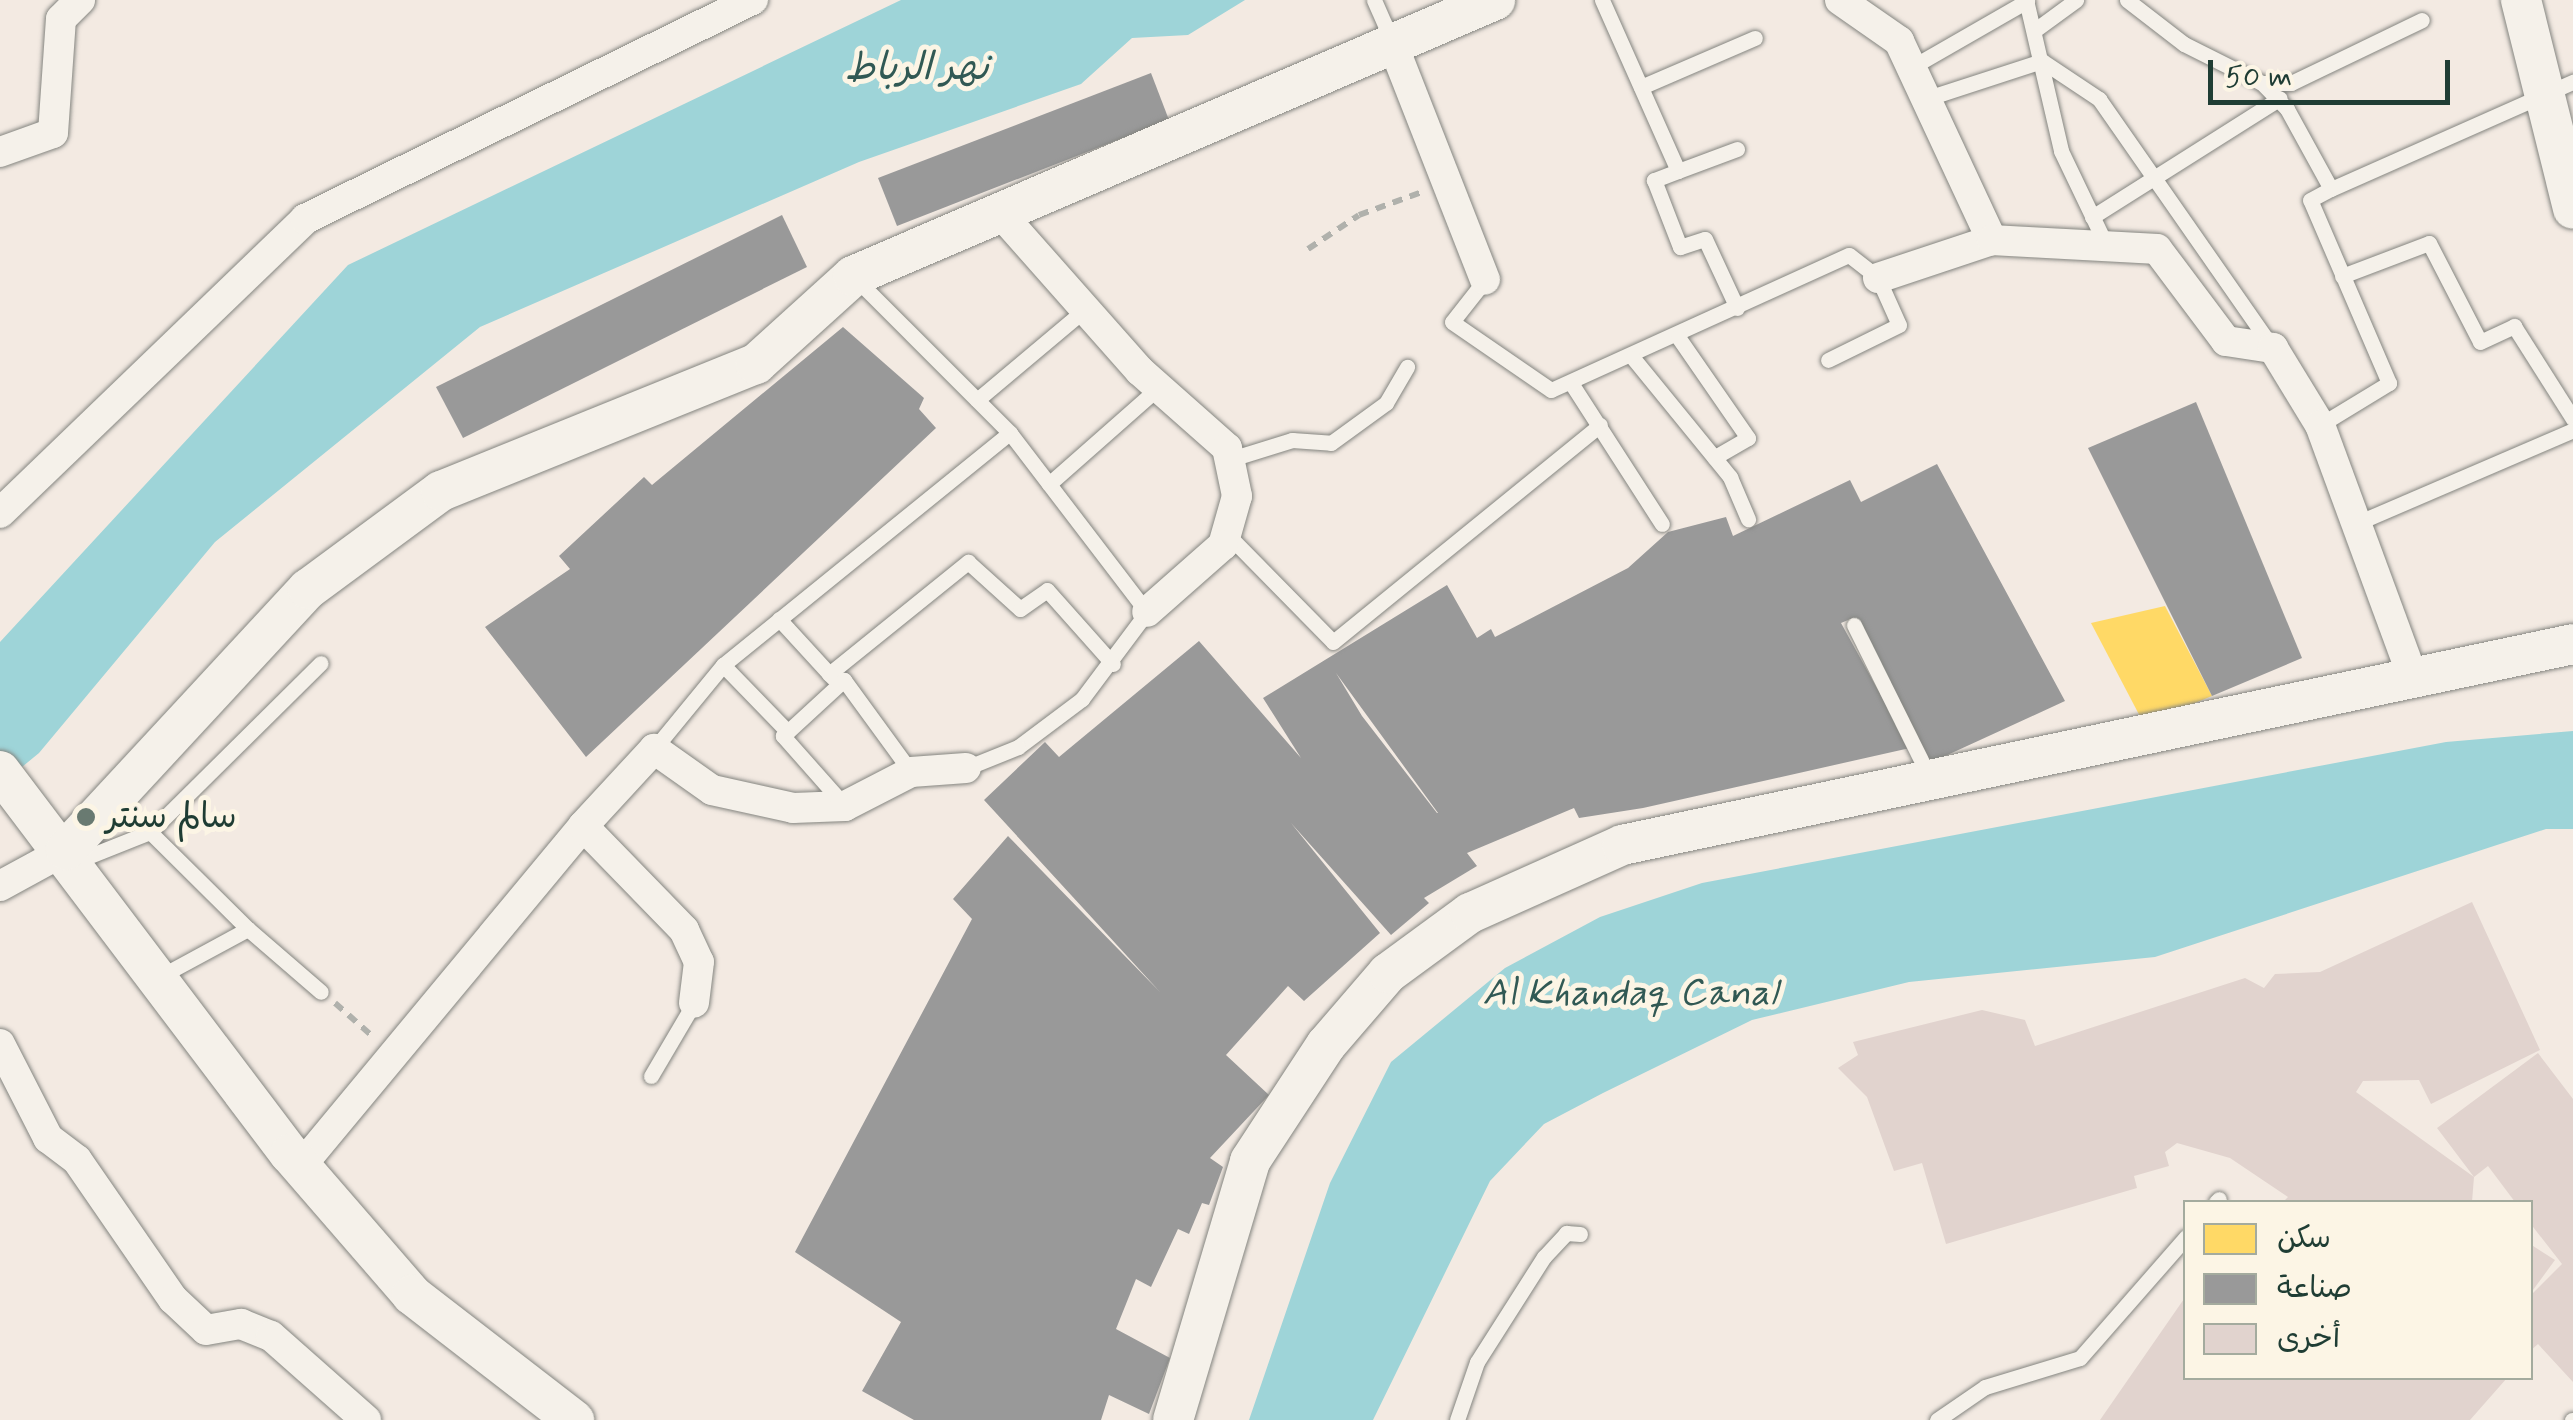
<!DOCTYPE html>
<html>
<head>
<meta charset="utf-8">
<style>
  body { margin:0 }
  #map { position:relative; width:2573px; height:1420px; overflow:hidden; background:#f3eae2; font-family:Mynerve,"Playpen Sans Arabic",sans-serif }
  div>[style] { position:absolute }
  .water>* { inset:0; background:#9ed4d8 }
  .homes>* { inset:0; background:#ffd966 }
  .industry>* { inset:0; background:#999 }
  .building>* { inset:0; background:#e1d3ce }
  .path>* { height:6px; margin-top:-3px; transform-origin:0; background:repeating-linear-gradient(90deg,#b0b1ac 0 10px,transparent 0 18px) }
  .roads { filter:drop-shadow(0 0 2px #848580) drop-shadow(0 0 2px #848580) }
  .lane>* { height:15px; margin:-7.5px; padding:0 7.5px; transform-origin:7.5px; border-radius:7.5px; background:#f5f1ea }
  .street>* { height:30px; margin:-15px; padding:0 15px; transform-origin:15px; border-radius:15px; background:#f5f1ea }
  .secondary>* { height:40px; margin:-20px; padding:0 20px; transform-origin:20px; border-radius:20px; background:#f5f1ea }
  .dots>* { width:28px; height:28px; translate:-50% -50%; box-sizing:border-box; border:5px solid #fcf5e5; border-radius:50% }
  span { translate:-50% -50%; white-space:nowrap; text-align:center; line-height:1.15; -webkit-text-stroke:10px #fcf5e5; paint-order:stroke }
  .poi-label { font-size:35px; color:#1f3d34 }
  .left { translate:0 -50%; text-align:left }
  .water-label { font-size:38px; color:#315954; font-style:italic }
  .legend { position:absolute; left:2183px; top:1200px; width:350px; height:180px; box-sizing:border-box; background:#fcf5e5; border:2px solid #a4ab9e; margin:0; padding:12px 18px; list-style:none; font-size:30px; color:#1f3d34 }
  .legend li { display:flex; align-items:center; gap:20px; height:50px }
  .legend b { width:50px; border:2px solid #a4ab9e }
  .scale { position:absolute; left:2208px; top:60px; width:242px; height:45px; box-sizing:border-box; border:5px solid #1f3d34; border-top:0; padding-left:12px; font-size:30px; line-height:35px; white-space:nowrap; color:#1f3d34; -webkit-text-stroke:8px #fcf5e5; paint-order:stroke }
</style>
</head>
<body>
<div id="map">
  <div class="water">
    <i style="clip-path:polygon(901px 0,1245px 0,1188px 35px,1132px 38px,1081px 84px,859px 162px,480px 327px,215px 542px,39px 753px,0 785px,0 642px,348px 265px)"></i>
    <i style="clip-path:polygon(2573px 731px,2573px 829px,2546px 829px,2155px 957px,1909px 982px,1752px 1020px,1603px 1093px,1544px 1124px,1490px 1181px,1373px 1420px,1249px 1420px,1330px 1183px,1391px 1062px,1505px 968px,1600px 917px,1702px 883px,2446px 742px)"></i>
  </div>
  <div class="homes">
    <i style="clip-path:polygon(2165px 606px,2212px 696px,2144px 724px,2091px 623px)"></i>
  </div>
  <div class="industry">
    <i style="clip-path:polygon(1151px 73px,1169px 120px,897px 226px,878px 178px)"></i>
    <i style="clip-path:polygon(782px 215px,807px 267px,463px 438px,436px 387px)"></i>
    <i style="clip-path:polygon(843px 327px,924px 398px,919px 409px,936px 428px,586px 757px,485px 627px,570px 569px,559px 556px,644px 477px,652px 485px)"></i>
    <i style="clip-path:polygon(2196px 402px,2302px 658px,2212px 696px,2088px 448px)"></i>
    <i style="clip-path:polygon(evenodd,1937px 464px,2065px 701px,1930px 763px,1853px 618px,1841px 623px,1910px 748px,1643px 808px,1579px 818px,1574px 808px,1467px 853px,1477px 866px,1424px 898px,1429px 903px,1391px 935px,1291px 823px,1380px 933px,1304px 1001px,1288px 986px,1226px 1055px,1269px 1095px,1210px 1158px,1223px 1167px,1209px 1205px,1202px 1203px,1189px 1234px,1178px 1229px,1151px 1287px,1136px 1279px,1116px 1329px,1170px 1358px,1149px 1414px,1109px 1395px,1101px 1420px,914px 1420px,862px 1391px,901px 1322px,795px 1252px,972px 919px,953px 899px,1008px 836px,1160px 992px,984px 800px,1045px 742px,1059px 757px,1199px 641px,1301px 758px,1263px 698px,1447px 585px,1477px 638px,1491px 629px,1495px 637px,1628px 568px,1668px 532px,1726px 517px,1733px 536px,1850px 480px,1861px 502px,1937px 464px,1336px 673px,1438px 813px,1437px 813px,1362px 716px,1336px 673px)"></i>
  </div>
  <div class="building">
    <i style="clip-path:polygon(2472px 902px,2540px 1050px,2431px 1104px,2419px 1080px,2363px 1081px,2356px 1092px,2474px 1177px,2437px 1128px,2538px 1053px,2573px 1099px,2573px 1382px,2538px 1344px,2530px 1351px,2530px 1296px,2562px 1264px,2530px 1223px,2530px 1202px,2515px 1202px,2488px 1166px,2474px 1177px,2472px 1202px,2283px 1202px,2288px 1197px,2230px 1158px,2177px 1143px,2165px 1152px,2169px 1166px,2134px 1176px,2137px 1188px,1946px 1244px,1922px 1163px,1894px 1171px,1867px 1097px,1838px 1068px,1858px 1055px,1853px 1042px,1982px 1010px,2025px 1020px,2035px 1046px,2245px 978px,2264px 988px,2275px 974px,2320px 972px)"></i>
    <i style="clip-path:polygon(2530px 1244px,2555px 1260px,2530px 1294px)"></i>
    <i style="clip-path:polygon(2186px 1296px,2186px 1378px,2507px 1378px,2470px 1420px,2100px 1420px)"></i>
  </div>
  <div class="path">
    <i style="left:1308px;top:249px;width:61px;rotate:-33.7deg"></i>
    <i style="left:1359px;top:215px;width:67px;rotate:-20.1deg"></i>
    <i style="left:335px;top:1003px;width:48px;rotate:41.6deg"></i>
  </div>
  <div class="roads">
    <div class="lane">
      <i style="left:1374px;top:0;width:45px;rotate:66.3deg"></i>
      <i style="left:1602px;top:0;width:187px;rotate:66deg"></i>
      <i style="left:1678px;top:171px;width:63px;rotate:-20.4deg"></i>
      <i style="left:2026px;top:0;width:155px;rotate:76.9deg"></i>
      <i style="left:2061px;top:151px;width:102px;rotate:64.4deg"></i>
      <i style="left:2127px;top:0;width:72px;rotate:37.7deg"></i>
      <i style="left:2184px;top:44px;width:87px;rotate:26.6deg"></i>
      <i style="left:2262px;top:83px;width:29px"></i>
      <i style="left:2291px;top:83px;width:145px;rotate:-25.7deg"></i>
      <i style="left:2035px;top:30px;width:51px;rotate:-36.2deg"></i>
      <i style="left:1912px;top:67px;width:133px;rotate:-29.9deg"></i>
      <i style="left:2262px;top:83px;width:36px;rotate:46deg"></i>
      <i style="left:2287px;top:109px;width:91px;rotate:61.2deg"></i>
      <i style="left:2331px;top:189px;width:265px;rotate:-23.9deg"></i>
      <i style="left:1641px;top:87px;width:124px;rotate:-23.3deg"></i>
      <i style="left:1928px;top:98px;width:120px;rotate:-18deg"></i>
      <i style="left:2042px;top:61px;width:69px;rotate:33.7deg"></i>
      <i style="left:2099px;top:99px;width:302px;rotate:55.1deg"></i>
      <i style="left:1678px;top:171px;width:26px;rotate:159deg"></i>
      <i style="left:1654px;top:180px;width:72px;rotate:68.8deg"></i>
      <i style="left:1680px;top:247px;width:26px;rotate:-18deg"></i>
      <i style="left:1705px;top:239px;width:76px;rotate:65.1deg"></i>
      <i style="left:2092px;top:217px;width:222px;rotate:-32.3deg"></i>
      <i style="left:2342px;top:276px;width:93px;rotate:-20.8deg"></i>
      <i style="left:2429px;top:243px;width:111px;rotate:62.7deg"></i>
      <i style="left:2480px;top:342px;width:38px;rotate:-25deg"></i>
      <i style="left:2514px;top:326px;width:110px;rotate:57.6deg"></i>
      <i style="left:856px;top:279px;width:218px;rotate:45deg"></i>
      <i style="left:1010px;top:433px;width:225px;rotate:52.6deg"></i>
      <i style="left:1147px;top:612px;width:109px;rotate:126.8deg"></i>
      <i style="left:1082px;top:699px;width:80px;rotate:143.1deg"></i>
      <i style="left:1018px;top:747px;width:56px;rotate:158deg"></i>
      <i style="left:1485px;top:280px;width:53px;rotate:128.2deg"></i>
      <i style="left:1452px;top:322px;width:120px;rotate:34.5deg"></i>
      <i style="left:1551px;top:390px;width:327px;rotate:-24.4deg"></i>
      <i style="left:1849px;top:255px;width:37px;rotate:38deg"></i>
      <i style="left:1878px;top:278px;width:51px;rotate:65.9deg"></i>
      <i style="left:1899px;top:325px;width:79px;rotate:153.8deg"></i>
      <i style="left:1678px;top:337px;width:123px;rotate:55.3deg"></i>
      <i style="left:1748px;top:438px;width:39px;rotate:150deg"></i>
      <i style="left:1633px;top:358px;width:154px;rotate:50.8deg"></i>
      <i style="left:1730px;top:477px;width:46px;rotate:66.8deg"></i>
      <i style="left:1573px;top:386px;width:164px;rotate:57.2deg"></i>
      <i style="left:977px;top:400px;width:138px;rotate:-40deg"></i>
      <i style="left:2320px;top:425px;width:81px;rotate:-31.3deg"></i>
      <i style="left:2389px;top:383px;width:199px;rotate:-113.3deg"></i>
      <i style="left:2310px;top:200px;width:24px;rotate:-28deg"></i>
      <i style="left:1231px;top:459px;width:64px;rotate:-17.3deg"></i>
      <i style="left:1292px;top:440px;width:39px;rotate:4deg"></i>
      <i style="left:1331px;top:443px;width:68px;rotate:-36deg"></i>
      <i style="left:1386px;top:403px;width:42px;rotate:-59.7deg"></i>
      <i style="left:1049px;top:484px;width:148px;rotate:-41.4deg"></i>
      <i style="left:2362px;top:521px;width:230px;rotate:-23.3deg"></i>
      <i style="left:1227px;top:534px;width:151px;rotate:45.5deg"></i>
      <i style="left:1333px;top:642px;width:344px;rotate:-39.1deg"></i>
      <i style="left:779px;top:619px;width:80px;rotate:47.5deg"></i>
      <i style="left:1854px;top:625px;width:171px;rotate:63.6deg"></i>
      <i style="left:723px;top:665px;width:93px;rotate:45.9deg"></i>
      <i style="left:829px;top:674px;width:179px;rotate:-38.9deg"></i>
      <i style="left:968px;top:562px;width:70px;rotate:42.1deg"></i>
      <i style="left:1020px;top:609px;width:33px;rotate:-35deg"></i>
      <i style="left:1047px;top:590px;width:99px;rotate:48.3deg"></i>
      <i style="left:654px;top:749px;width:109px;rotate:-50.6deg"></i>
      <i style="left:723px;top:665px;width:369px;rotate:-39deg"></i>
      <i style="left:845px;top:806px;width:94px;rotate:-131.5deg"></i>
      <i style="left:783px;top:736px;width:83px;rotate:-42.6deg"></i>
      <i style="left:844px;top:680px;width:114px;rotate:53.9deg"></i>
      <i style="left:150px;top:832px;width:240px;rotate:-44.7deg"></i>
      <i style="left:77px;top:861px;width:79px;rotate:-21.7deg"></i>
      <i style="left:150px;top:832px;width:138px;rotate:44.7deg"></i>
      <i style="left:161px;top:976px;width:99px;rotate:-28.4deg"></i>
      <i style="left:248px;top:929px;width:96px;rotate:40.8deg"></i>
      <i style="left:651px;top:1076px;width:85px;rotate:-59.5deg"></i>
      <i style="left:2216px;top:1202px;width:4px;rotate:-45deg"></i>
      <i style="left:1457px;top:1420px;width:61px;rotate:-71deg"></i>
      <i style="left:1477px;top:1362px;width:125px;rotate:-57.5deg"></i>
      <i style="left:1544px;top:1257px;width:33px;rotate:-47deg"></i>
      <i style="left:1566px;top:1233px;width:14px;rotate:4deg"></i>
      <i style="left:1937px;top:1420px;width:58px;rotate:-34.5deg"></i>
      <i style="left:1985px;top:1387px;width:99px;rotate:-17deg"></i>
      <i style="left:2080px;top:1358px;width:161px;rotate:-48.8deg"></i>
      <i style="left:2572px;top:1420px;width:1px"></i>
    </div>
    <div class="street">
      <i style="left:1840px;top:0;width:72px;rotate:34.8deg"></i>
      <i style="left:1899px;top:41px;width:220px;rotate:65deg"></i>
      <i style="left:1393px;top:45px;width:252px;rotate:68.6deg"></i>
      <i style="left:0;top:152px;width:56px;rotate:-19.7deg"></i>
      <i style="left:53px;top:133px;width:114px;rotate:-86deg"></i>
      <i style="left:61px;top:19px;width:27px;rotate:-45deg"></i>
      <i style="left:1001px;top:214px;width:210px;rotate:48.5deg"></i>
      <i style="left:1140px;top:371px;width:116px;rotate:41.5deg"></i>
      <i style="left:1227px;top:448px;width:49px;rotate:78.2deg"></i>
      <i style="left:1237px;top:496px;width:51px;rotate:105.9deg"></i>
      <i style="left:1223px;top:545px;width:101px;rotate:138.6deg"></i>
      <i style="left:1878px;top:278px;width:120px;rotate:-18.4deg"></i>
      <i style="left:1992px;top:240px;width:165px;rotate:3.1deg"></i>
      <i style="left:2157px;top:249px;width:115px;rotate:53.1deg"></i>
      <i style="left:2226px;top:341px;width:48px;rotate:8.5deg"></i>
      <i style="left:2273px;top:348px;width:90px;rotate:58.6deg"></i>
      <i style="left:2320px;top:425px;width:273px;rotate:69.8deg"></i>
      <i style="left:0;top:513px;width:424px;rotate:-43.9deg"></i>
      <i style="left:305px;top:219px;width:499px;rotate:-26.1deg"></i>
      <i style="left:583px;top:826px;width:105px;rotate:-47.3deg"></i>
      <i style="left:654px;top:749px;width:71px;rotate:35.3deg"></i>
      <i style="left:712px;top:790px;width:83px;rotate:12.5deg"></i>
      <i style="left:793px;top:808px;width:52px;rotate:-2.2deg"></i>
      <i style="left:845px;top:806px;width:74px;rotate:-27.3deg"></i>
      <i style="left:911px;top:772px;width:55px;rotate:-4.2deg"></i>
      <i style="left:0;top:886px;width:75px;rotate:-28.6deg"></i>
      <i style="left:0;top:1044px;width:106px;rotate:62.9deg"></i>
      <i style="left:48px;top:1138px;width:36px;rotate:37deg"></i>
      <i style="left:77px;top:1160px;width:169px;rotate:55.4deg"></i>
      <i style="left:173px;top:1299px;width:45px;rotate:43.2deg"></i>
      <i style="left:206px;top:1330px;width:36px;rotate:-10deg"></i>
      <i style="left:241px;top:1324px;width:32px;rotate:22deg"></i>
      <i style="left:271px;top:1336px;width:127px;rotate:41.5deg"></i>
      <i style="left:301px;top:1166px;width:442px;rotate:-50.3deg"></i>
      <i style="left:583px;top:826px;width:145px;rotate:45.8deg"></i>
      <i style="left:684px;top:930px;width:35px;rotate:65deg"></i>
      <i style="left:699px;top:962px;width:41px;rotate:97deg"></i>
    </div>
    <div class="secondary">
      <i style="left:2521px;top:0;width:215px;rotate:76deg"></i>
      <i style="left:0;top:771px;width:480px;rotate:52.9deg"></i>
      <i style="left:290px;top:1154px;width:186px;rotate:49.1deg"></i>
      <i style="left:412px;top:1295px;width:205px;rotate:37.7deg"></i>
      <i style="left:66px;top:850px;width:356px;rotate:-47.2deg"></i>
      <i style="left:308px;top:589px;width:165px;rotate:-36.4deg"></i>
      <i style="left:441px;top:491px;width:340px;rotate:-22deg"></i>
      <i style="left:756px;top:364px;width:131px;rotate:-42.2deg"></i>
      <i style="left:853px;top:276px;width:699px;rotate:-23.26deg"></i>
      <i style="left:1173px;top:1420px;width:270px;rotate:-73.4deg"></i>
      <i style="left:1250px;top:1161px;width:139px;rotate:-56.8deg"></i>
      <i style="left:1326px;top:1045px;width:95px;rotate:-49.3deg"></i>
      <i style="left:1388px;top:973px;width:102px;rotate:-36.2deg"></i>
      <i style="left:1470px;top:913px;width:167px;rotate:-24.1deg"></i>
      <i style="left:1622px;top:845px;width:972px;rotate:-11.93deg"></i>
    </div>
  </div>
  <div class="dots">
    <i style="left:86px;top:817px;background:#697a71"></i>
  </div>
  <div class="poi-label">
    <span class="left" style="left:106px;top:817px">سالم سنتر</span>
  </div>
  <div class="water-label">
    <span style="left:917px;top:69px">نهر الرباط</span>
    <span style="left:1630px;top:994px">Al Khandaq Canal</span>
  </div>
  <ul class="legend">
  <li><b style="height:28px;background:#ffd966"></b>سكن</li>
  <li><b style="height:28px;background:#999"></b>صناعة</li>
  <li><b style="height:28px;background:#e1d3ce"></b>أخرى</li>
  </ul>
  <div class="scale">50 m</div>
</div>
</body>
</html>
